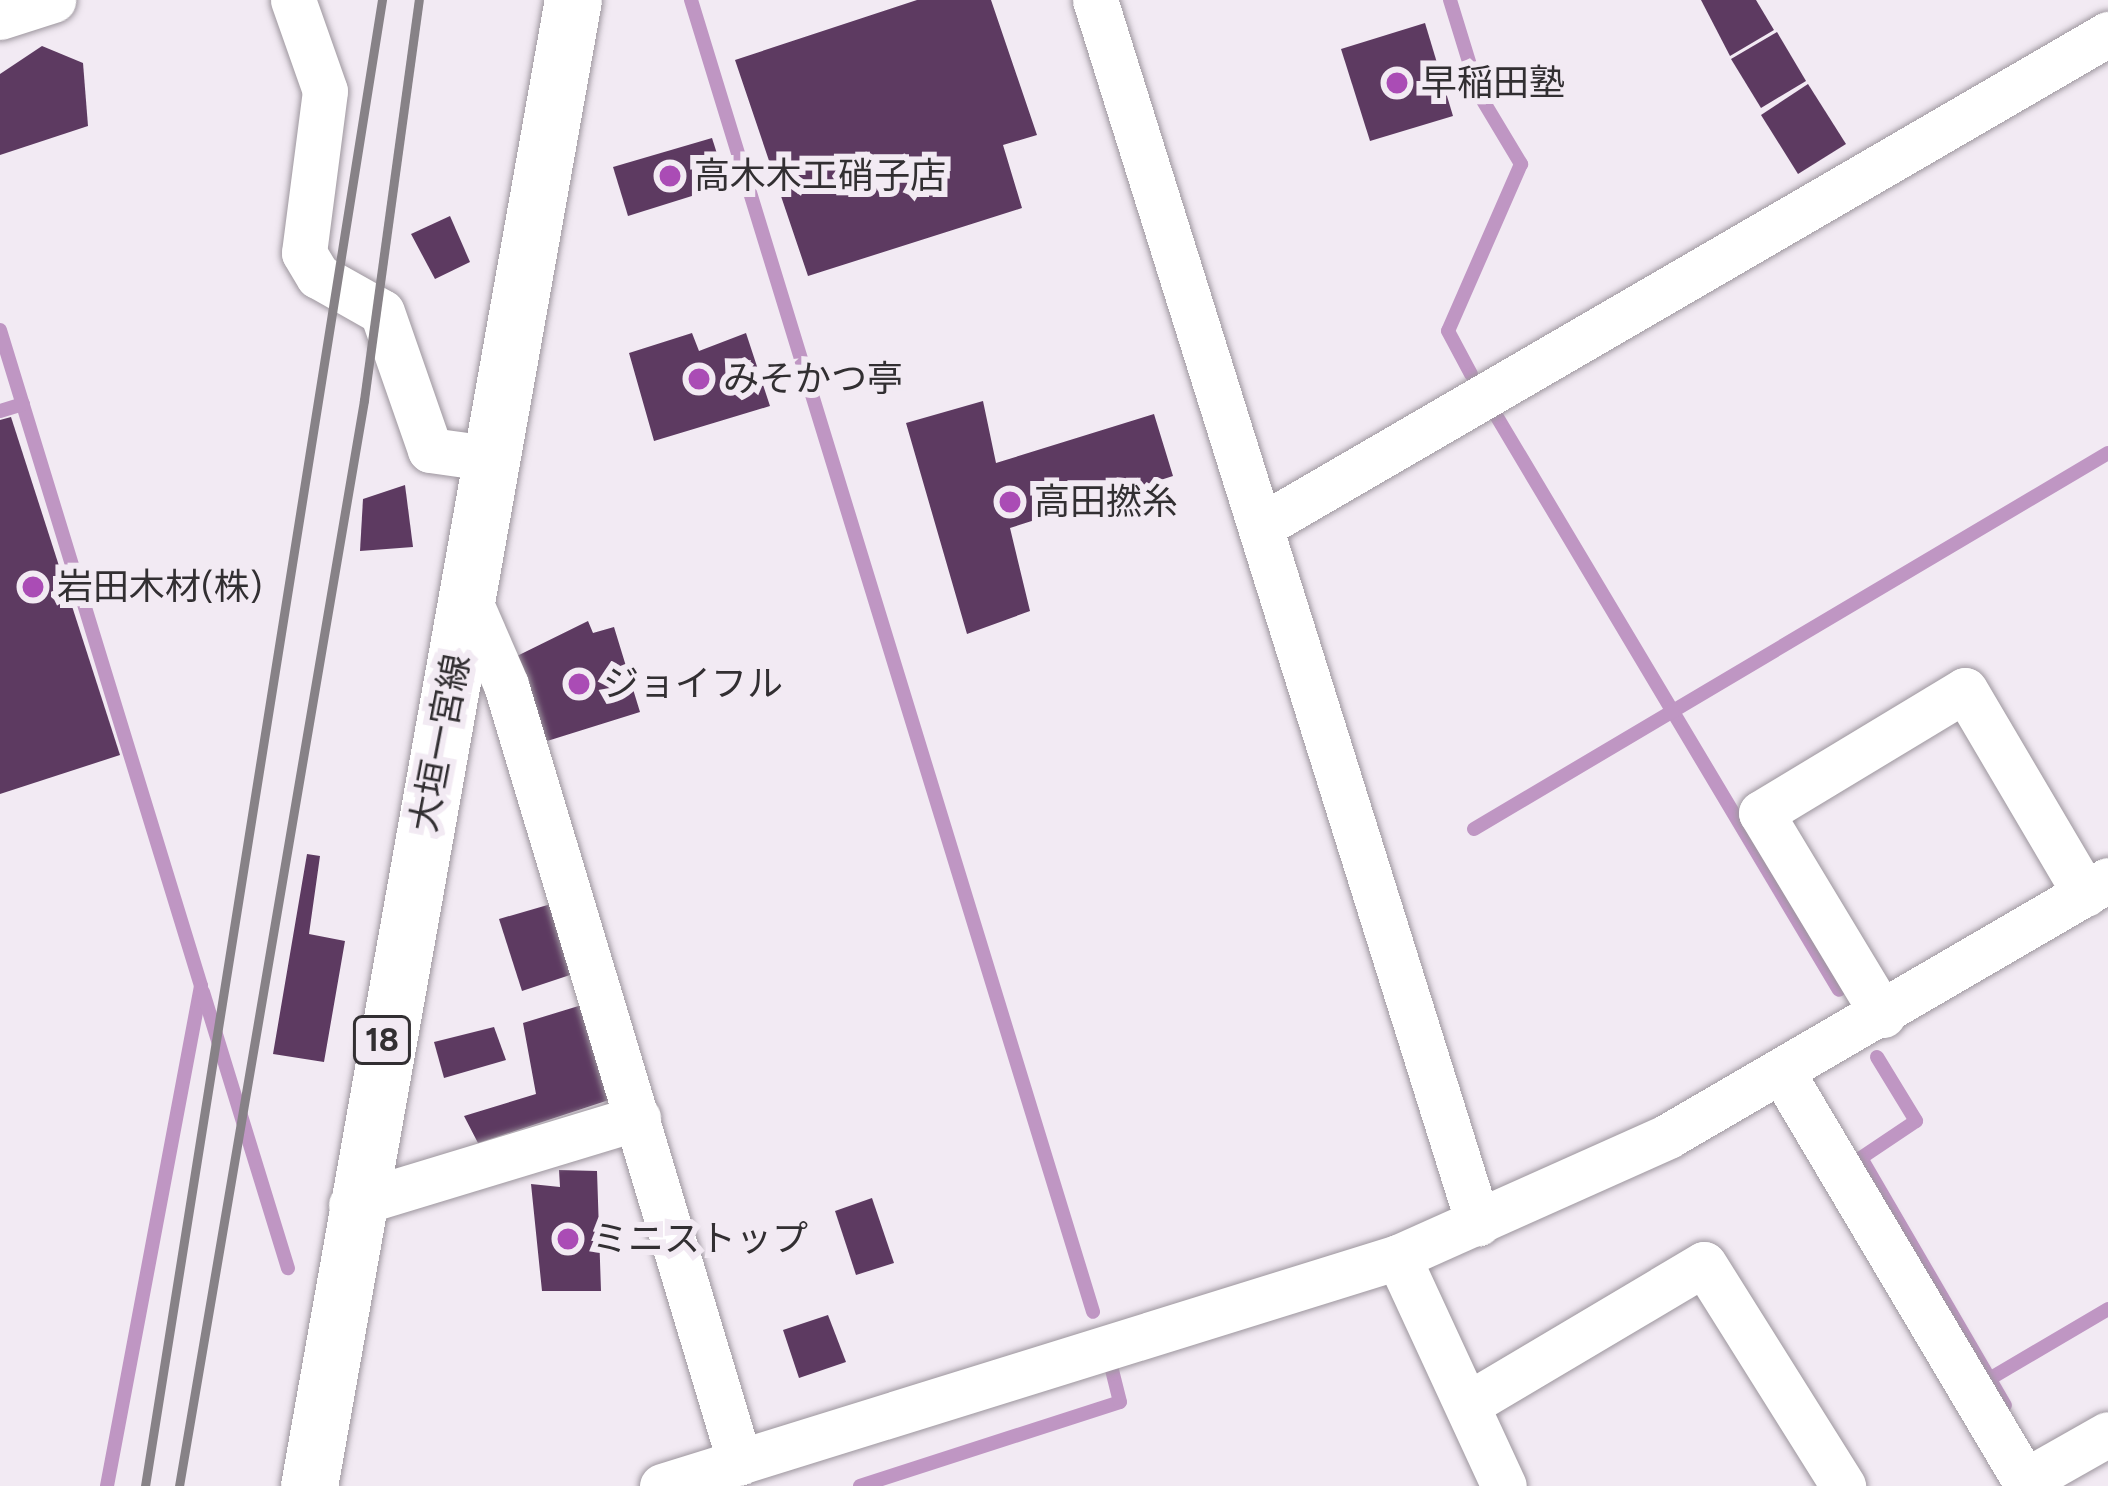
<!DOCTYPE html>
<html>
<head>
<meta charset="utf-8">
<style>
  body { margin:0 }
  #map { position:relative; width:2108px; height:1486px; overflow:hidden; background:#f2eaf3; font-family:Figtree,"Noto Sans JP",sans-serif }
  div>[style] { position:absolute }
  .stream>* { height:14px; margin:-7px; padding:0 7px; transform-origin:7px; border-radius:7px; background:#bf96c3 }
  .building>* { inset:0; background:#5d3a61 }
  .roads { filter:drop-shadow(0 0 3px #9d969e) drop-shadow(0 0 3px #9d969e) }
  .minor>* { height:45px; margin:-22.5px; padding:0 22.5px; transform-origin:22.5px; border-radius:22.5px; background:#fff }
  .major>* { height:57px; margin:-28.5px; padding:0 28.5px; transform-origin:28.5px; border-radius:28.5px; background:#fff }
  .rail>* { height:9px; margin:-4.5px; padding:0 4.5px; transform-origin:4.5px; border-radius:4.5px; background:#878287 }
  .dots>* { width:33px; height:33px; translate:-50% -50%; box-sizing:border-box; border:6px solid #f2eaf3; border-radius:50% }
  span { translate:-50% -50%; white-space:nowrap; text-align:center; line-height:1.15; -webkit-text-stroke:12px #f2eaf3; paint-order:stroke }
  .shield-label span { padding:3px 9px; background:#f2eaf3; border:3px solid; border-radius:9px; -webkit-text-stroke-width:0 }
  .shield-label { font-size:33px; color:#322f32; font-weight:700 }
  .poi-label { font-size:36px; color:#322f32 }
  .left { translate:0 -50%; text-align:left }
  .street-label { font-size:36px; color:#322f32 }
</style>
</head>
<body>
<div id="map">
  <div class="stream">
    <i style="left:691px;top:0;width:1372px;rotate:72.96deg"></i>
    <i style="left:1450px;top:0;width:98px;rotate:72.9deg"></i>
    <i style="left:1479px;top:94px;width:82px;rotate:59deg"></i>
    <i style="left:1521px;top:164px;width:182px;rotate:113.6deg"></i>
    <i style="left:1448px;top:331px;width:49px;rotate:61.9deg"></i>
    <i style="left:0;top:330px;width:686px;rotate:72.96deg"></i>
    <i style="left:201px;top:986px;width:509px;rotate:100.65deg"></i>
    <i style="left:0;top:411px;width:24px;rotate:-17deg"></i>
    <i style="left:1497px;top:417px;width:667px;rotate:59.17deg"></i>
    <i style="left:1474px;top:829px;width:737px;rotate:-30.67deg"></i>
    <i style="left:203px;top:992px;width:289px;rotate:72.9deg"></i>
    <i style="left:1877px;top:1057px;width:75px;rotate:58.6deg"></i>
    <i style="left:1916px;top:1121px;width:66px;rotate:146.1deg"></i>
    <i style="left:1861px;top:1158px;width:286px;rotate:59.8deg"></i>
    <i style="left:1991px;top:1378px;width:136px;rotate:-30.5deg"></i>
    <i style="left:860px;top:1486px;width:273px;rotate:-17.9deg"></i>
    <i style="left:1120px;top:1402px;width:37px;rotate:-104deg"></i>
  </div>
  <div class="building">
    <i style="clip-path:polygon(917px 0,991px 0,1037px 135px,1003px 145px,1022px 208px,808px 276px,735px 60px)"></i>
    <i style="clip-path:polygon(1701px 0,1756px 0,1774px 30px,1730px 56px)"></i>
    <i style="clip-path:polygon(1425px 23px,1453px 116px,1370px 141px,1341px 49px)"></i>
    <i style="clip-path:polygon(1777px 32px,1806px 81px,1761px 108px,1731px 59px)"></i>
    <i style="clip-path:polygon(42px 46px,83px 63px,88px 126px,0 155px,0 74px)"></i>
    <i style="clip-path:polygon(1808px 84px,1846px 144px,1798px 174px,1761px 115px)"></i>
    <i style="clip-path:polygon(712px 138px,727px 185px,628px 216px,613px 167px)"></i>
    <i style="clip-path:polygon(450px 216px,470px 262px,435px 279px,411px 234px)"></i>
    <i style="clip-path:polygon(692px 333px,699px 351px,746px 333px,770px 406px,654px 441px,629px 353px)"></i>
    <i style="clip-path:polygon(983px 401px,996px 463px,1154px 414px,1173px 476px,1010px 528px,1030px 611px,967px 634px,906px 423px)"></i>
    <i style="clip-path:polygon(11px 417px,120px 755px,0 794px,0 420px)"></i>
    <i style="clip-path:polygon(405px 485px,413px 547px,360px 551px,363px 499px)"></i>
    <i style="clip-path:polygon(588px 621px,593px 633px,614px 627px,640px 712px,544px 742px,517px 656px)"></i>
    <i style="clip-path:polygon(307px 854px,320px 856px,309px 934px,345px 941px,324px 1062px,273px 1054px)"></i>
    <i style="clip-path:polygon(551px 904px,573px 974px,522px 991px,499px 919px)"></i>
    <i style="clip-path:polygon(585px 1004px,612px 1099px,478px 1143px,464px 1116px,536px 1094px,523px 1023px)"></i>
    <i style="clip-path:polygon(494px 1027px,506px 1060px,444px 1078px,434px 1042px)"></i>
    <i style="clip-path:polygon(559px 1170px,597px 1171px,601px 1291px,542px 1291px,531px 1184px,560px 1187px)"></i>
    <i style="clip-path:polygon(872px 1198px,894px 1263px,856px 1275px,835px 1211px)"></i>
    <i style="clip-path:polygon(828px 1315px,846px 1362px,799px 1378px,783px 1330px)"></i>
  </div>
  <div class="roads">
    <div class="minor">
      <i style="left:293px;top:0;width:96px;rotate:70.6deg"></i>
      <i style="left:325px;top:91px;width:163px;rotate:97.4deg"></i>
      <i style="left:304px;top:253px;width:27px;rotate:59deg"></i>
      <i style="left:318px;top:276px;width:73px;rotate:29.4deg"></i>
      <i style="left:382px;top:312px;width:146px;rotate:70.8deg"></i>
      <i style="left:430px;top:450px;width:59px;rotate:7.9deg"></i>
      <i style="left:1095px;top:0;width:1282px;rotate:72.61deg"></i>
      <i style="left:0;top:17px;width:56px;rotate:-17.8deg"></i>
      <i style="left:1261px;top:526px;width:980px;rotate:-30.15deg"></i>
      <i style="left:468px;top:597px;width:96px;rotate:66.6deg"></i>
      <i style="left:506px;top:685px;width:812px;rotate:73.26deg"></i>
      <i style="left:1883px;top:1015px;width:236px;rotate:-121.1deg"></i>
      <i style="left:1761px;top:813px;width:238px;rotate:-31.1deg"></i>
      <i style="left:1965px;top:690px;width:237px;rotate:59.5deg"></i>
      <i style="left:1782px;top:1072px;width:482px;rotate:59.3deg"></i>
      <i style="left:351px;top:1205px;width:300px;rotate:-16.9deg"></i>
      <i style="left:1398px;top:1257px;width:252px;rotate:65.2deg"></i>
      <i style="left:1468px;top:1404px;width:274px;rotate:-30.7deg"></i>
      <i style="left:1704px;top:1264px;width:262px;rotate:57.9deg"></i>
      <i style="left:2025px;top:1481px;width:95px;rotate:-29.5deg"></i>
      <i style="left:662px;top:1486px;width:771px;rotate:-17.28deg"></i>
      <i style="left:1398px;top:1257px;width:296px;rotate:-24.1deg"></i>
      <i style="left:1668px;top:1136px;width:509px;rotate:-30.19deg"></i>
    </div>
    <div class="major">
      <i style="left:309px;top:1486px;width:1509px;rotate:-79.93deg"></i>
    </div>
  </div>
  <div class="rail">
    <i style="left:145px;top:1486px;width:1505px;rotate:-80.94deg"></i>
    <i style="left:179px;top:1486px;width:1102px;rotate:-80.33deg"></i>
    <i style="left:364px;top:400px;width:404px;rotate:-82.2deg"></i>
  </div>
  <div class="dots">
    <i style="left:1397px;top:83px;background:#aa4cb5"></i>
    <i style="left:670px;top:176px;background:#aa4cb5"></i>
    <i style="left:699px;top:379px;background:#aa4cb5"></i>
    <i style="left:1010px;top:502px;background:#aa4cb5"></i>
    <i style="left:33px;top:587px;background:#aa4cb5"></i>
    <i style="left:579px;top:684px;background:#aa4cb5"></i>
    <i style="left:568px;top:1239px;background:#aa4cb5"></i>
  </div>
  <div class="shield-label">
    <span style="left:382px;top:1040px">18</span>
  </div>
  <div class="poi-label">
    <span class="left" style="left:1421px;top:83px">早稲田塾</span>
    <span class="left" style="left:694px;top:176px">高木木工硝子店</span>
    <span class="left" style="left:723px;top:379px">みそかつ亭</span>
    <span class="left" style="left:1034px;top:502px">高田撚糸</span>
    <span class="left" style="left:57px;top:587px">岩田木材(株)</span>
    <span class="left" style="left:603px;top:684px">ジョイフル</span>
    <span class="left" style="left:592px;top:1239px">ミニストップ</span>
  </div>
  <div class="street-label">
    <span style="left:440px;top:743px;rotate:-79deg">大垣一宮線</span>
  </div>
</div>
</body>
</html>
